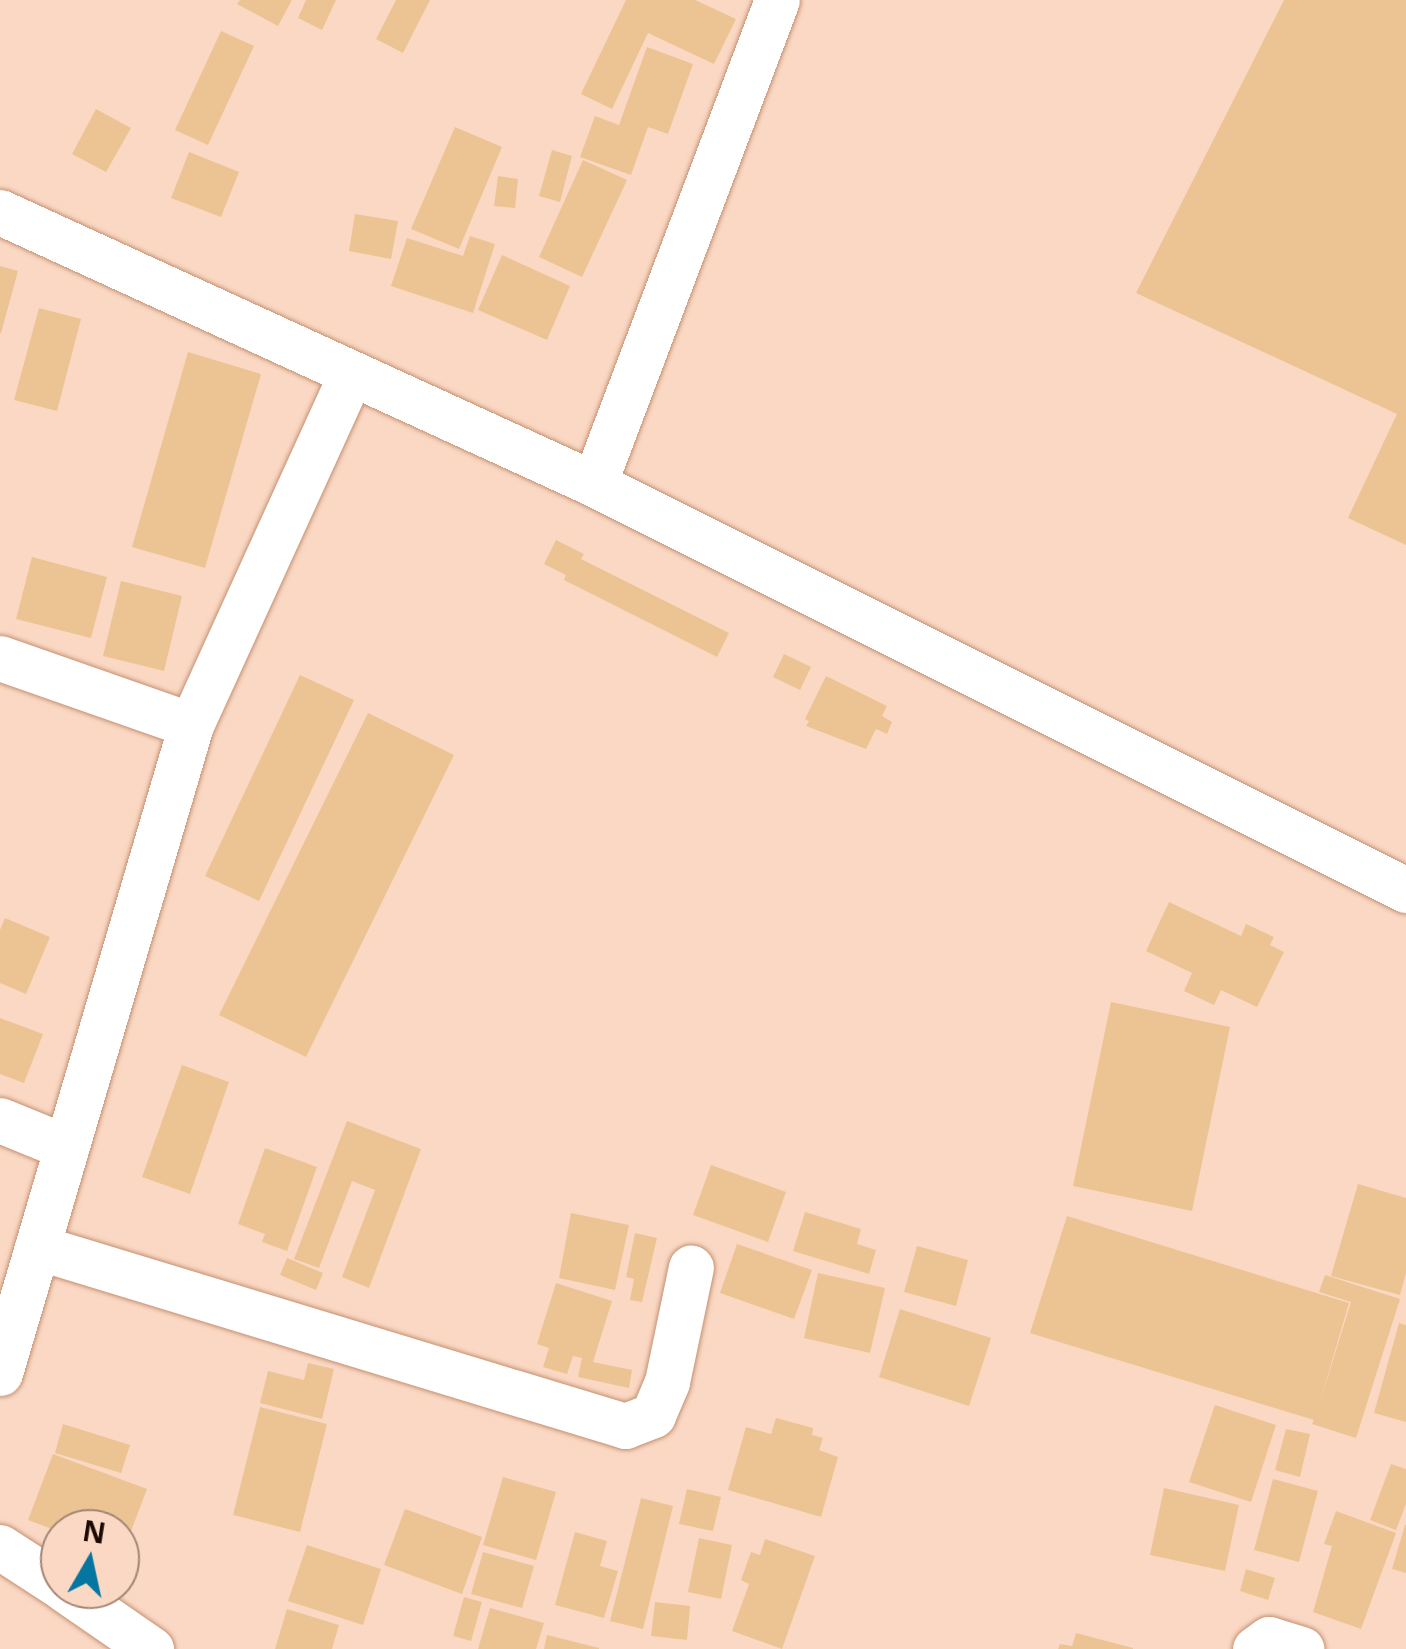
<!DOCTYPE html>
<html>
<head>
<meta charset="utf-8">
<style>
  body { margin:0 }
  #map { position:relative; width:1406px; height:1649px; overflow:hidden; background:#fad8c4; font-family:"Open Sans",sans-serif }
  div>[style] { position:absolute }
  .building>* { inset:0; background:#ecc493 }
  .roads { filter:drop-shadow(0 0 2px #c59070) drop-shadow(0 0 2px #c59070) }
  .street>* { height:45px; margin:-22.5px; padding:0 22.5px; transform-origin:22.5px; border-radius:22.5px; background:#fff }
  span { translate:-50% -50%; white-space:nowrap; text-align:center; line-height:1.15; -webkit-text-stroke:9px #fad8c4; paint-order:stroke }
  .north { position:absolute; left:40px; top:1509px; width:100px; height:100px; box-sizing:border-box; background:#fad8c4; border:2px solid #a18576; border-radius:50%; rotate:9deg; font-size:28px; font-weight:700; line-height:40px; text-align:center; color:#1c0901 }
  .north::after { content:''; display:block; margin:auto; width:35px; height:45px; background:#0576a0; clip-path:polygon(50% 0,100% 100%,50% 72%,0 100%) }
</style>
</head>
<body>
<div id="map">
  <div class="building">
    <i style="clip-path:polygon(240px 0,292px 0,278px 26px,237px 4px)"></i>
    <i style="clip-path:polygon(306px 0,336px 0,322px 30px,298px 18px)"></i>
    <i style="clip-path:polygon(396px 0,430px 0,403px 53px,376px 39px)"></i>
    <i style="clip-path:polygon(626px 0,695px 0,736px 19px,714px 64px,648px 33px,612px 109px,581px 94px)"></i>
    <i style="clip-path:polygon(1284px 0,1406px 0,1406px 545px,1348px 518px,1397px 414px,1136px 293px)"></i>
    <i style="clip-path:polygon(221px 31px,254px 46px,208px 145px,175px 130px)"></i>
    <i style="clip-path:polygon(647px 47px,693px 64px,668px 134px,648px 127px,631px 175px,580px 157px,595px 116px,619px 125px)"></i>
    <i style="clip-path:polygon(96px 109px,131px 128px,106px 172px,72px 154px)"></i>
    <i style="clip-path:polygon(455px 127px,502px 147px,459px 249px,411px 229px)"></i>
    <i style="clip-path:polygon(552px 150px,572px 156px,560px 202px,539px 196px)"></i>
    <i style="clip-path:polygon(189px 152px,239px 172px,221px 217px,171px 198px)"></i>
    <i style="clip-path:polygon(583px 160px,627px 180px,582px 277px,539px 257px)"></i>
    <i style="clip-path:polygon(498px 176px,518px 179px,515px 208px,494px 206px)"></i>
    <i style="clip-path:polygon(355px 214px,398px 221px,391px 259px,349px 251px)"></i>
    <i style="clip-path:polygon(470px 236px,495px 244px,473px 313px,391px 286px,407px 238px,463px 256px)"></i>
    <i style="clip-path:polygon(502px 255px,570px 286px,547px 340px,478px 310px)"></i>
    <i style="clip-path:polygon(0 266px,18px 271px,1px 333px,0 333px)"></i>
    <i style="clip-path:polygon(39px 308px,81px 319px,57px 411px,14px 400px)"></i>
    <i style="clip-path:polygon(188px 352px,261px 374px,205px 568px,132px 547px)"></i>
    <i style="clip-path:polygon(556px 540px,584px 554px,581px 559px,729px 633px,717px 657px,564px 580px,566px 575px,544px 564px)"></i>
    <i style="clip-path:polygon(32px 557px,107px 577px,91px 638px,16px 619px)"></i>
    <i style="clip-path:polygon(121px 581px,182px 596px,164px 671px,103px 656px)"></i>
    <i style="clip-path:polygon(784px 654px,811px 667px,800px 690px,773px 677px)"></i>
    <i style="clip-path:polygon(300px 675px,354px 700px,259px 901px,205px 876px)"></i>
    <i style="clip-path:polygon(826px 676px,887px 706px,882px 716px,892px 722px,887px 734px,876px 729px,866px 749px,806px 726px,809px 721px,805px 719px)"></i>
    <i style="clip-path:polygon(368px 713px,454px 755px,306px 1057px,219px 1015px)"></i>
    <i style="clip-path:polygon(1169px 902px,1241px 936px,1246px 924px,1274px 937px,1270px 945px,1284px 952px,1257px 1007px,1221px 990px,1214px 1005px,1184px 991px,1192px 973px,1146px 951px)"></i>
    <i style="clip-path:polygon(5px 918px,50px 937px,26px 994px,0 983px,0 930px)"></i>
    <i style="clip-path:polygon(1111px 1002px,1230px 1027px,1192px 1211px,1073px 1186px)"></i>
    <i style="clip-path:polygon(0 1018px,43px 1034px,24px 1083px,0 1074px)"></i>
    <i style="clip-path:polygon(182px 1065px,229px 1082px,190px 1194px,142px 1177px)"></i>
    <i style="clip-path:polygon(347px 1121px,421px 1149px,369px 1288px,342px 1277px,375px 1190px,352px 1181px,319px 1268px,294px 1259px)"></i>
    <i style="clip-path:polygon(265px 1148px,317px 1167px,287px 1251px,262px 1242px,265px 1234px,238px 1224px)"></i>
    <i style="clip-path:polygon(711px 1165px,786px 1192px,768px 1242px,693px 1215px)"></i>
    <i style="clip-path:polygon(1358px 1184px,1406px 1198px,1406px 1273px,1400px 1295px,1331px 1276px)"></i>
    <i style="clip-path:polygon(805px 1212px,861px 1229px,857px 1244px,876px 1250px,869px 1274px,793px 1251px)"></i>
    <i style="clip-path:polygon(571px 1213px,629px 1225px,615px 1290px,559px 1278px)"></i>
    <i style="clip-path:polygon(1067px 1216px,1349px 1303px,1319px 1405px,1351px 1302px,1319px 1292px,1325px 1275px,1400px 1299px,1356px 1438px,1312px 1424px,1314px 1420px,1030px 1333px)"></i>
    <i style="clip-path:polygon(635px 1233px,657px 1238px,642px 1302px,630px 1300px,634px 1279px,626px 1277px)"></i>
    <i style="clip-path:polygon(737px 1244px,812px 1270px,794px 1319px,720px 1293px)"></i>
    <i style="clip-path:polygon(917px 1246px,968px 1260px,956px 1306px,904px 1292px)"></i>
    <i style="clip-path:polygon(287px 1258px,323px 1273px,316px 1290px,280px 1275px)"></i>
    <i style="clip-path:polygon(818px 1273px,885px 1288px,870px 1353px,804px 1338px)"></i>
    <i style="clip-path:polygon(556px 1283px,612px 1301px,593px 1362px,632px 1370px,629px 1388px,578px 1377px,582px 1358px,573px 1356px,567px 1374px,543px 1367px,549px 1348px,537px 1344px)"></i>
    <i style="clip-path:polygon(900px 1309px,991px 1338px,969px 1406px,879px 1377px)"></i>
    <i style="clip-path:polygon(1399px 1323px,1406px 1325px,1406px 1422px,1374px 1413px)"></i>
    <i style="clip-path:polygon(308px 1363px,334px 1369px,322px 1419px,260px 1403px,268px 1371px,304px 1380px)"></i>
    <i style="clip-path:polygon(1215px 1405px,1276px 1425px,1251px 1502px,1189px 1482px)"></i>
    <i style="clip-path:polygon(260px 1407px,327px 1424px,300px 1532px,233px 1515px)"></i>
    <i style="clip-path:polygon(776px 1418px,813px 1428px,812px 1435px,823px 1438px,819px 1450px,838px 1457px,821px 1517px,728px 1490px,746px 1427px,771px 1434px)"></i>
    <i style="clip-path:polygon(63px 1424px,130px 1445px,121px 1473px,55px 1453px)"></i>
    <i style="clip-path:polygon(1286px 1429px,1310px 1434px,1300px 1477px,1275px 1470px)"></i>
    <i style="clip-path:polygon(53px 1454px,147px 1489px,120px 1560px,120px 1529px,60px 1532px,28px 1520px)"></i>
    <i style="clip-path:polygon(1391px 1464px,1406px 1469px,1406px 1504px,1396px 1530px,1370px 1520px)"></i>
    <i style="clip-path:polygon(503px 1477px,556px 1492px,536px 1560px,483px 1545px)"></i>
    <i style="clip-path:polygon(1273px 1479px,1318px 1491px,1299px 1562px,1254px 1550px)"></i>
    <i style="clip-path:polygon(1164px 1488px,1239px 1505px,1225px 1571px,1150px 1555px)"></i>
    <i style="clip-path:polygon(687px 1489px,721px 1497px,713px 1531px,679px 1524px)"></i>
    <i style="clip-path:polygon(641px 1498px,673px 1506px,643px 1629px,610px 1621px)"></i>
    <i style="clip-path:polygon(405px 1509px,482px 1537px,462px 1594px,384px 1565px)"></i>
    <i style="clip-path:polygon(1336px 1511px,1396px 1533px,1361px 1629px,1313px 1612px,1332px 1546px,1324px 1544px)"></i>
    <i style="clip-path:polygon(1405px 1525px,1406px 1525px,1406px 1573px,1392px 1569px)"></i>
    <i style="clip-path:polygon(575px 1532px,607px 1541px,600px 1566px,618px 1571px,604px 1618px,555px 1605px)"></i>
    <i style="clip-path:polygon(699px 1538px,732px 1545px,721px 1599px,688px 1592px)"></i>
    <i style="clip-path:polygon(765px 1539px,815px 1556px,782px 1649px,732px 1631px,749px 1584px,741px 1580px,751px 1552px,760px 1555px)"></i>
    <i style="clip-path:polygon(307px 1545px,381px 1569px,363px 1625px,288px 1601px)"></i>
    <i style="clip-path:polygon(483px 1552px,534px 1566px,522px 1608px,471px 1594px)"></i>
    <i style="clip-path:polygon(1246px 1569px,1275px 1578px,1268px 1600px,1240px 1591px)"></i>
    <i style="clip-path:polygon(464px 1597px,482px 1602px,471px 1641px,453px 1636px)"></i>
    <i style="clip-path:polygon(655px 1602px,690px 1606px,687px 1640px,651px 1636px)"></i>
    <i style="clip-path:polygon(490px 1608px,544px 1623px,536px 1649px,478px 1649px)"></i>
    <i style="clip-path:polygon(287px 1609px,339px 1625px,332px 1649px,275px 1649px)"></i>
    <i style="clip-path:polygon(1076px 1633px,1133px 1648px,1133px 1649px,1058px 1649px,1060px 1644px,1072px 1646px)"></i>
    <i style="clip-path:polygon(547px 1635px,599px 1648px,599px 1649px,544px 1649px)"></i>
  </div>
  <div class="roads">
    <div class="street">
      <i style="left:0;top:212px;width:653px;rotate:24.6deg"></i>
      <i style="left:594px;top:484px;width:908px;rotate:26.57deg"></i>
      <i style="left:594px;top:484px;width:517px;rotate:-69.29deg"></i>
      <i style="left:0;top:658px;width:202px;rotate:19.3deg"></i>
      <i style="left:0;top:1120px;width:71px;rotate:22.2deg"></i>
      <i style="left:37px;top:1247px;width:615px;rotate:16.93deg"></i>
      <i style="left:625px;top:1426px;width:30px;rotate:-21deg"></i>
      <i style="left:653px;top:1415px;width:36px;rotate:-67deg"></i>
      <i style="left:667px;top:1382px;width:117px;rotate:-78.2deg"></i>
      <i style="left:0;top:1373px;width:676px;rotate:-73.58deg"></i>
      <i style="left:191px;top:725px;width:386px;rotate:-65.5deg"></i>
      <i style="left:0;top:1547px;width:72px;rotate:33deg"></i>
      <i style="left:64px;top:1589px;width:106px;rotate:34.6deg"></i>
      <i style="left:1255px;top:1649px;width:17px;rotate:-36deg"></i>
      <i style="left:1269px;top:1639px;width:34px;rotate:17deg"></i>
    </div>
  </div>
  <div class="north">N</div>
</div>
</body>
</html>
